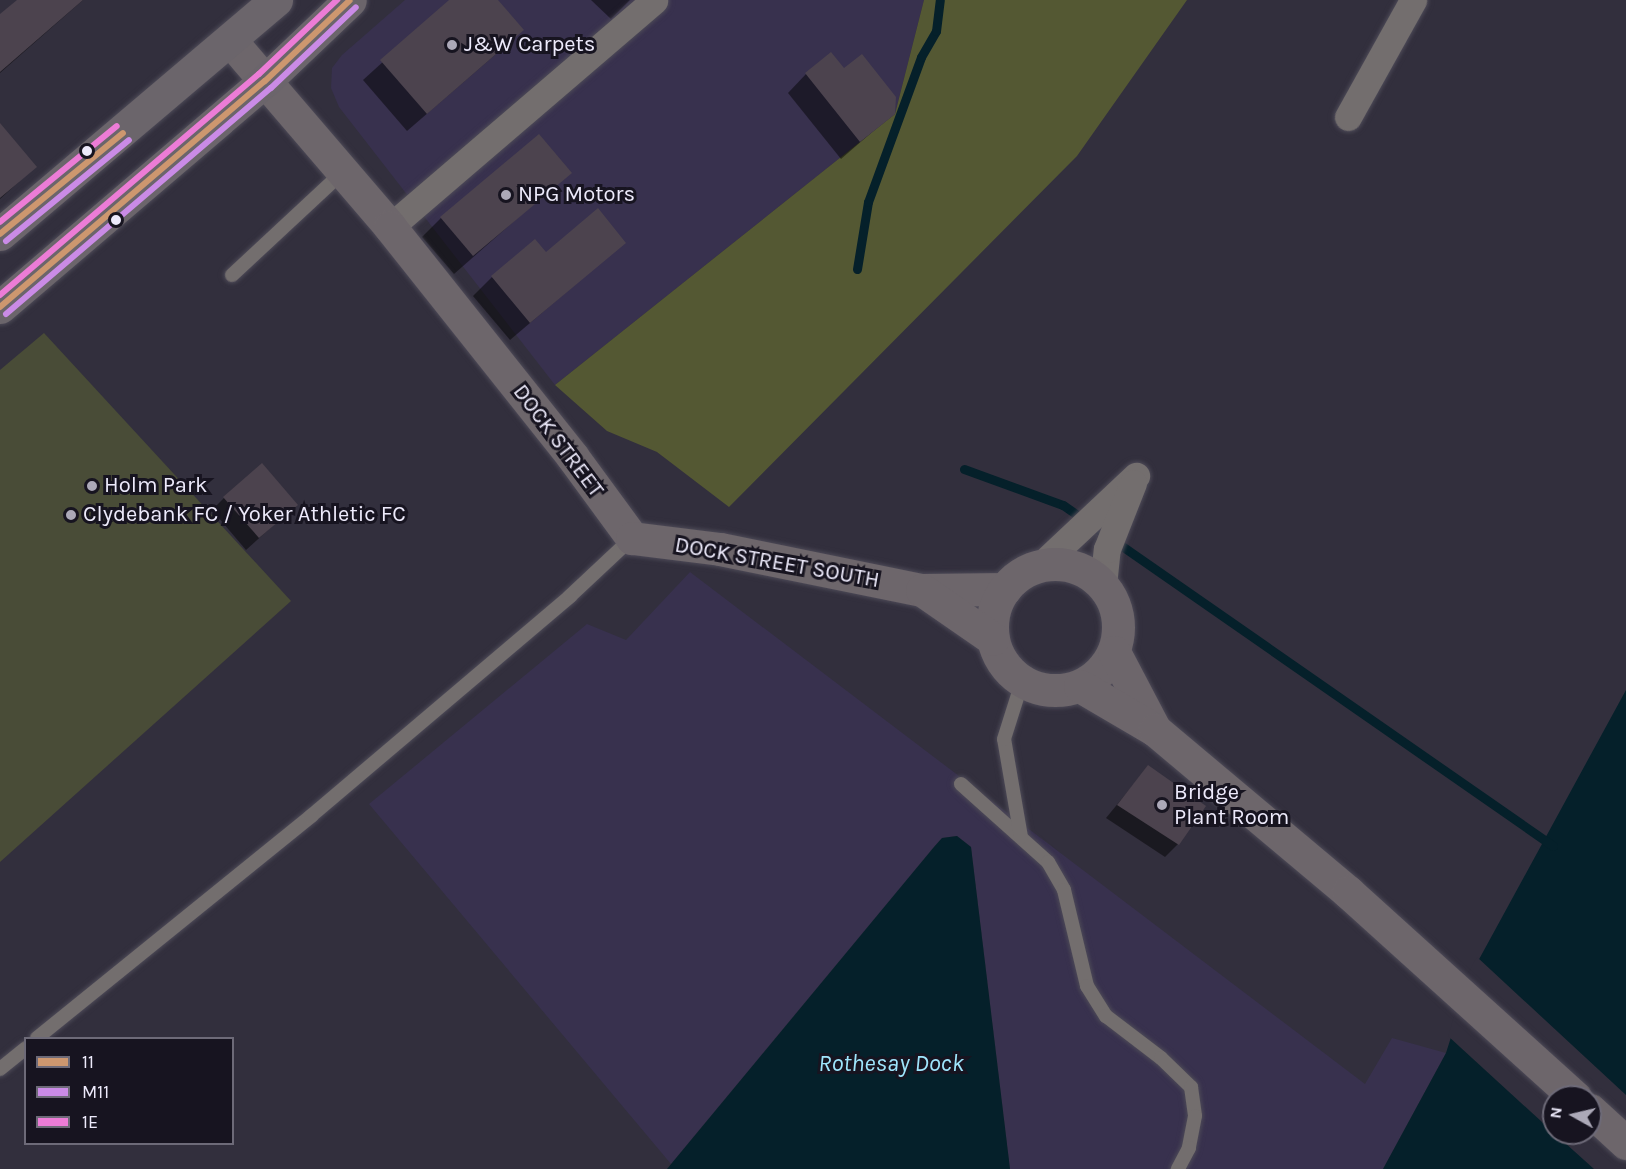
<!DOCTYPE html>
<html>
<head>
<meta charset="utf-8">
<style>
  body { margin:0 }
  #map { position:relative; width:1626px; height:1169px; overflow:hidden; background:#322f3d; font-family:Karla,sans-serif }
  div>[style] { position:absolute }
  .built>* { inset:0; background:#38314e }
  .green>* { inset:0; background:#494c37 }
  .forest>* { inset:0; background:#545833 }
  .water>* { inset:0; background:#05202a }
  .pier>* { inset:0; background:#322f3d }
  .shadow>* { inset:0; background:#0007 }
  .stream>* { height:9px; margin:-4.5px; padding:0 4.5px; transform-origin:4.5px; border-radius:4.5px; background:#05202a }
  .building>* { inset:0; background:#4c434e }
  .roads { filter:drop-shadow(0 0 2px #4d4a57) drop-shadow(0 0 2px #4d4a57) }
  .lane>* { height:14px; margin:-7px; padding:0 7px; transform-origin:7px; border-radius:7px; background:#736e6e }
  .street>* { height:27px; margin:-13.5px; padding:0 13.5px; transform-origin:13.5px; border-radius:13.5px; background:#736e6e }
  .secondary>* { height:33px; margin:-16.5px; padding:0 16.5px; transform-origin:16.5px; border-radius:16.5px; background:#6d666b }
  .secondary>.ring { margin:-16.5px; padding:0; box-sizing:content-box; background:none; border:33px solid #6d666b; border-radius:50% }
  .primary>* { height:33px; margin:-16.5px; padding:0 16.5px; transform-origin:16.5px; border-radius:16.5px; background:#6b656b }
  .bus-1>* { height:6px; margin:-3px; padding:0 3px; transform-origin:3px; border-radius:3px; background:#cd976f }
  .bus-2>* { height:6px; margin:-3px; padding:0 3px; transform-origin:3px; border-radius:3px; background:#ca8be6 }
  .bus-3>* { height:6px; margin:-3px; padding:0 3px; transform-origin:3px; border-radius:3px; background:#ec7cd6 }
  .dots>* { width:16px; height:16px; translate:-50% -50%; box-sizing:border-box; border:3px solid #171420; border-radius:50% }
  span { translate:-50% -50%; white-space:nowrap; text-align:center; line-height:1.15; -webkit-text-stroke:6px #171420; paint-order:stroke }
  .poi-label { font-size:22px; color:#edeafb }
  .left { translate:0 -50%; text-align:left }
  .street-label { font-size:22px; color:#edeafb }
  .water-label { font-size:24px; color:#9fe5fc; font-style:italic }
  .legend { position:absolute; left:24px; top:1037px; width:210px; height:108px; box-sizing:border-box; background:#171420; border:2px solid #6d6a78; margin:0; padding:8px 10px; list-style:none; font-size:18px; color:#edeafb }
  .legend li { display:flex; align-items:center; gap:12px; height:30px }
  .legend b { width:30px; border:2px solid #6d6a78 }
  .north { position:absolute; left:1542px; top:1085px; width:60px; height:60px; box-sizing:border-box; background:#171420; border:2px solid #6d6a78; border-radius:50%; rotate:278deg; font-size:16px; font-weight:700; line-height:24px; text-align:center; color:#edeafb }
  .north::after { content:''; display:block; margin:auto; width:21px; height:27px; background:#aca9b8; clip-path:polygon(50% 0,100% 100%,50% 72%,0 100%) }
</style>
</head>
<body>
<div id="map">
  <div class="built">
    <i style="clip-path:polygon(405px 0,924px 0,895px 114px,555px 385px,339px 107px,331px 88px,332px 68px,342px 55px)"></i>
    <i style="clip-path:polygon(690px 572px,1365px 1084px,1392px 1038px,1446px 1053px,1383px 1169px,1010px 1169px,971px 847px,957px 836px,942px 838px,934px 847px,671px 1164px,369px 804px,587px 624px,626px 640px)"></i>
  </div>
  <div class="green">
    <i style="clip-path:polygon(44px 333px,291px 601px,0 862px,0 370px)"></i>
  </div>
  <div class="forest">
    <i style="clip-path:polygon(924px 0,1187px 0,1077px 156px,729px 507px,657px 452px,607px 431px,555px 385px,895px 114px)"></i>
  </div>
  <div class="water">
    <i style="clip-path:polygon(evenodd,1626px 690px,1626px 1169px,1383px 1169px,1446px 1053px,1471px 974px,1626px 690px,1554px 1097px,1590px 1097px,1590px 1133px,1554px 1133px,1554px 1097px)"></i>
    <i style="clip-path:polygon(957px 836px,971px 847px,1010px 1169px,667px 1169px,934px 847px,942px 838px)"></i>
  </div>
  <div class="pier">
    <i style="clip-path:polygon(1477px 957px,1626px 1095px,1626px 1169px,1594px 1169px,1554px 1133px,1590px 1133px,1590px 1097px,1554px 1097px,1554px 1133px,1448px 1036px,1468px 973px)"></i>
  </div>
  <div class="shadow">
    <i style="clip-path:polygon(19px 0,83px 0,0 73px,0 16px)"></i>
    <i style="clip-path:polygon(451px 0,496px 0,503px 48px,407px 131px,363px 80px)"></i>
    <i style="clip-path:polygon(591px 0,630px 0,611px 19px)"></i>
    <i style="clip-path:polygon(844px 70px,894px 113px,841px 159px,788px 93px,806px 74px)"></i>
    <i style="clip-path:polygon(0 125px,35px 167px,0 199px)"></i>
    <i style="clip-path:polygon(569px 173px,454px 274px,422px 237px,441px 218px)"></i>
    <i style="clip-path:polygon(624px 243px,510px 340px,473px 296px,492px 277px)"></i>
    <i style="clip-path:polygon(224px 498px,296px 505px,246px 550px,212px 510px)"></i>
    <i style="clip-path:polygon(1148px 767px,1204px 806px,1178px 844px,1165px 857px,1106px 818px)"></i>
  </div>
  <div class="stream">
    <i style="left:857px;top:269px;width:68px;rotate:-80.7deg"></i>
    <i style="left:868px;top:202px;width:154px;rotate:-69.9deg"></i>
    <i style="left:921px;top:57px;width:30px;rotate:-60deg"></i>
    <i style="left:936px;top:31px;width:31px;rotate:-83deg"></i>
    <i style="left:964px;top:469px;width:105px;rotate:20deg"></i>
    <i style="left:1063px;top:505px;width:597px;rotate:34.83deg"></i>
  </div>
  <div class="building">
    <i style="clip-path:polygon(17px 0,83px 0,0 72px,0 14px)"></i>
    <i style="clip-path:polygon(449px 0,498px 0,524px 30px,427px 114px,380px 60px)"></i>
    <i style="clip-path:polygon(831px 52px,844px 68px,862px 54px,896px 97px,895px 114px,860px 142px,805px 73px)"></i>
    <i style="clip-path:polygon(0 123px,37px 167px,0 198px)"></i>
    <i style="clip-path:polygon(539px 134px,572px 173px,473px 256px,440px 217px)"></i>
    <i style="clip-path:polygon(598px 208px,626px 243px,530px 323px,491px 276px,535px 239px,546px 252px)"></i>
    <i style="clip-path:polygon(262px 463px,298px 505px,259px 538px,223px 497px)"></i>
    <i style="clip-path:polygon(1148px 765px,1206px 806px,1179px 845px,1117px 805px)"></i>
  </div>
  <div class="roads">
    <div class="lane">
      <i style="left:232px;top:275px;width:151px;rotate:-42.9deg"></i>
      <i style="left:961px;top:784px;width:117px;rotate:41.9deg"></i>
      <i style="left:1048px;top:862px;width:32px;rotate:60deg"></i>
      <i style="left:1064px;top:890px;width:99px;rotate:76.5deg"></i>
      <i style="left:1087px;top:986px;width:36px;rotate:58deg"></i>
      <i style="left:1106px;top:1016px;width:69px;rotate:37.4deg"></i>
      <i style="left:1161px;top:1058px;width:42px;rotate:44deg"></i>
      <i style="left:1191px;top:1087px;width:29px;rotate:82deg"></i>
      <i style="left:1195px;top:1116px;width:33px;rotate:101deg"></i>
      <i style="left:1189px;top:1148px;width:24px;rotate:118deg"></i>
      <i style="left:1021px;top:837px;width:99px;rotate:-99.8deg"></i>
      <i style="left:1004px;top:739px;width:60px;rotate:-72.5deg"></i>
      <i style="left:37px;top:1038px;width:353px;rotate:-39deg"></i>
      <i style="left:311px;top:816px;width:340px;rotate:-40.3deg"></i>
      <i style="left:570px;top:596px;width:85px;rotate:-43.1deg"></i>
      <i style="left:0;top:1069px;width:33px;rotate:-39deg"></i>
    </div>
    <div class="street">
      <i style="left:1348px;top:117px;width:134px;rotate:-60.9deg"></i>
      <i style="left:390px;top:227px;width:348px;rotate:-40.6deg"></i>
      <i style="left:1040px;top:566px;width:132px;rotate:-43.2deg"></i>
      <i style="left:1103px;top:585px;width:36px;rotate:-84deg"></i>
      <i style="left:1107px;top:549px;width:71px;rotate:-68.5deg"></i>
    </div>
    <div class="secondary">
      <i style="left:230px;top:40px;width:246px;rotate:49.4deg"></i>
      <i style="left:390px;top:227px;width:293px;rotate:51.5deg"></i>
      <i style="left:572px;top:456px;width:102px;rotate:53.8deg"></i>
      <i style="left:632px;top:538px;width:89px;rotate:7.1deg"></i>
      <i style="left:720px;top:549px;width:206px;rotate:11.5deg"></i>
      <i style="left:922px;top:590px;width:83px;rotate:-0.7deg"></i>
      <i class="ring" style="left:992px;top:564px;width:93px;height:93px"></i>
      <i style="left:922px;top:590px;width:86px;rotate:34.6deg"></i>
      <i style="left:1114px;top:652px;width:88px;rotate:62.3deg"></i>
      <i style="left:1080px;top:686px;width:87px;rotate:30.4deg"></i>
      <i style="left:1155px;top:730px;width:252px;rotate:40deg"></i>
      <i style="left:1348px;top:892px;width:306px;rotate:42.1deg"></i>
      <i style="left:1590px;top:1110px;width:49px;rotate:42.5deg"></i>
    </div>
    <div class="primary">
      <i style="left:0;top:234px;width:362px;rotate:-40.3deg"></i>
      <i style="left:0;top:307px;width:348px;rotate:-40.5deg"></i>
      <i style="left:265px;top:81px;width:117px;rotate:-43.6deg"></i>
    </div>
  </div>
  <div class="bus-1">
    <i style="left:0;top:234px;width:159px;rotate:-39.4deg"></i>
    <i style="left:0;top:307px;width:348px;rotate:-40.5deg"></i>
    <i style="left:265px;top:81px;width:117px;rotate:-43.6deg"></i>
  </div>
  <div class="bus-2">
    <i style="left:6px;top:241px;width:159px;rotate:-39.4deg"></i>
    <i style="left:6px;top:314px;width:348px;rotate:-40.5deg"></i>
    <i style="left:271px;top:88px;width:117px;rotate:-43.6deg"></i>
  </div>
  <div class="bus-3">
    <i style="left:0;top:222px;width:151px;rotate:-39.4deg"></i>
    <i style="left:0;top:295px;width:340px;rotate:-40.5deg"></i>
    <i style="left:259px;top:74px;width:108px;rotate:-43.5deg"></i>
  </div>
  <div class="dots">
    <i style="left:452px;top:45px;background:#aca9b8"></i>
    <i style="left:87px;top:151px;background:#edeafb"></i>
    <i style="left:506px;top:195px;background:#aca9b8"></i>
    <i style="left:116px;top:220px;background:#edeafb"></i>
    <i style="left:92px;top:486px;background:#aca9b8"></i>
    <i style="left:71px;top:515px;background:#aca9b8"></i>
    <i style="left:1162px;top:805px;background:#aca9b8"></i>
  </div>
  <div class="poi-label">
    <span class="left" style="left:464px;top:45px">J&amp;W Carpets</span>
    <span class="left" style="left:518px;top:195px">NPG Motors</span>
    <span class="left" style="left:104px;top:486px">Holm Park</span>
    <span class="left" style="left:83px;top:515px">Clydebank FC / Yoker Athletic FC</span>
    <span class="left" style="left:1174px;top:805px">Bridge<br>Plant Room</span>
  </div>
  <div class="street-label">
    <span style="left:558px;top:441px;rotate:53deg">DOCK STREET</span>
    <span style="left:777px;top:563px;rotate:10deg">DOCK STREET SOUTH</span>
  </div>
  <div class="water-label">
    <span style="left:891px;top:1064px">Rothesay Dock</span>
  </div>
  <ul class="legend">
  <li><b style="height:8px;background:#cd976f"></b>11</li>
  <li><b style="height:8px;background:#ca8be6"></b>M11</li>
  <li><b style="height:8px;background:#ec7cd6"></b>1E</li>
  </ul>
  <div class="north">N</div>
</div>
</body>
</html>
